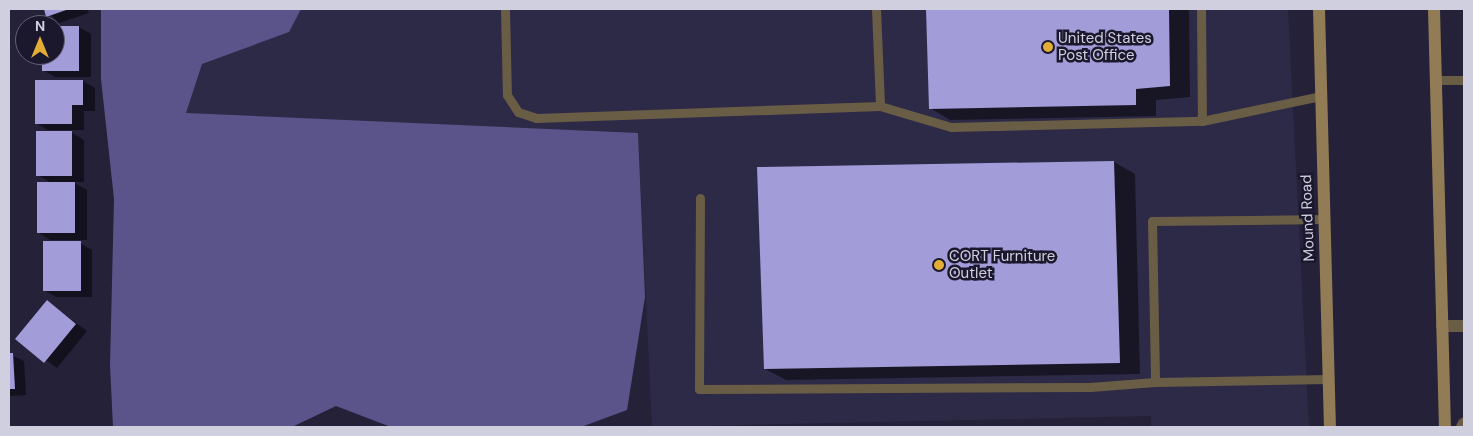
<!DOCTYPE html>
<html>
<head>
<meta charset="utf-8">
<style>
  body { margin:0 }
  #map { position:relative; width:1473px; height:436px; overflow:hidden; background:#242138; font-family:"DM Sans",sans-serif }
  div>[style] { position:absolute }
  .built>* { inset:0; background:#2d2a47 }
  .forest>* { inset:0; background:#5b548b }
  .shadow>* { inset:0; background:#0007 }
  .building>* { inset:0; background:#a29cd9 }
  .lane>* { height:9px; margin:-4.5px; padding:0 4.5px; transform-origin:4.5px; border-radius:4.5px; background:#6a5d45 }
  .street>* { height:12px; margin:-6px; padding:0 6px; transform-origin:6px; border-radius:6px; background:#6a5d45 }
  .secondary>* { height:12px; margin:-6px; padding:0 6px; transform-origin:6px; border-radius:6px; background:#917c56 }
  .dots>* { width:14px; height:14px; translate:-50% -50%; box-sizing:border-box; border:2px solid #1b182e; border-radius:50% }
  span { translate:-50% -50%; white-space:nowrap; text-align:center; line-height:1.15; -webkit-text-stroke:5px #1b182e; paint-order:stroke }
  .poi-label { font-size:15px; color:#d0cfdf }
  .left { translate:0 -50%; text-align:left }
  .street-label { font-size:15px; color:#d0cfdf }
  .frame { position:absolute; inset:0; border:10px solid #d0cfdf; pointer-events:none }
  .north { position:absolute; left:15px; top:15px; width:50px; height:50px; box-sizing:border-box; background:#1b182e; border:1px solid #636175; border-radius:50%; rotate:0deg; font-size:14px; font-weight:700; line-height:20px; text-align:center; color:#d0cfdf }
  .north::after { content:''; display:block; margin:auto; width:18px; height:22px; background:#e4ad35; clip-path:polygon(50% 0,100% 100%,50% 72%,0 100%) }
</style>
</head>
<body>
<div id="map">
  <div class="built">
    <i style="clip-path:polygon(135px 9px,1288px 9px,1309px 427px,1151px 427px,1151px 416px,652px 427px,638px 133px,136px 138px)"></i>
  </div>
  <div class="forest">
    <i style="clip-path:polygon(101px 9px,301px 9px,289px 32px,202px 64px,186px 113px,638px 133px,645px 297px,627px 410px,581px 427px,391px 427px,336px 406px,292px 427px,113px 427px,110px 365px,114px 199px,101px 79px)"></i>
  </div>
  <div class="shadow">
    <i style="clip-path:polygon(45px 9px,87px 9px,89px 13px,59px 23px)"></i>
    <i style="clip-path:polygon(928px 9px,1189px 9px,1190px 97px,1156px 100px,1156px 116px,950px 120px,930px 108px)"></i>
    <i style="clip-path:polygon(55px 27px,79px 27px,91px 34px,91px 77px,55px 77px,43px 70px,43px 55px,55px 55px)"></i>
    <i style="clip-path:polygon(36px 81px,83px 81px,95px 88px,95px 111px,84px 111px,84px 130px,48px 130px,36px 123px)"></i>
    <i style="clip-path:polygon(72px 133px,84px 140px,84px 182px,72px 182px,87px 190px,87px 240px,50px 240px,39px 233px,53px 184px,38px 175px)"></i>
    <i style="clip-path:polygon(1114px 162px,1135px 174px,1140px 374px,786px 380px,765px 369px,759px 168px)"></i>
    <i style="clip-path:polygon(80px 243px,92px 250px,92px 297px,56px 297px,44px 290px)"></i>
    <i style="clip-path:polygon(47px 302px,87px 331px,57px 368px,17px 339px)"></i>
    <i style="clip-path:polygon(9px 354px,24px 361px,26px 395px,9px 396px)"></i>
  </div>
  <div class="building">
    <i style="clip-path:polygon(44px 9px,69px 9px,46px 17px)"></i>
    <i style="clip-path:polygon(926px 9px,1169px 9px,1170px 86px,1136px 89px,1136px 105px,929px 109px)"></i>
    <i style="clip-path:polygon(55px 26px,79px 26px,79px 71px,42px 71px,42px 55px,55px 55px)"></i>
    <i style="clip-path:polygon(35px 80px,83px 80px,83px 105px,72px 105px,72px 124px,35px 124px)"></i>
    <i style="clip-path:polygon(36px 131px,72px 131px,72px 176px,36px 176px)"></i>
    <i style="clip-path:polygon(1114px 161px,1120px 363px,764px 369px,757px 167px)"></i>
    <i style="clip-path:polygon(37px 182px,75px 182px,75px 233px,37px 233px)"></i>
    <i style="clip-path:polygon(43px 241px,81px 241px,81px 291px,43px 291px)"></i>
    <i style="clip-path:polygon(47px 300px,76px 324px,44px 363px,15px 339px)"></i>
    <i style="clip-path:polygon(9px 353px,13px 353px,15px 389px,9px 389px)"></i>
  </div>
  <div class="lane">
    <i style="left:505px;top:9px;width:86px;rotate:88.7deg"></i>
    <i style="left:507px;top:95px;width:20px;rotate:57deg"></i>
    <i style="left:518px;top:112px;width:19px;rotate:18deg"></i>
    <i style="left:536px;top:118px;width:344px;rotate:-2deg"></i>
    <i style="left:880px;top:106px;width:74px;rotate:16.5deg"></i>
    <i style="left:951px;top:127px;width:251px;rotate:-1.4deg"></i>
    <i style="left:1202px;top:121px;width:122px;rotate:-11.9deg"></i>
    <i style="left:876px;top:9px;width:97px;rotate:87.6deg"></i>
    <i style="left:1201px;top:9px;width:112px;rotate:89.5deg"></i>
    <i style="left:1436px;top:80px;width:28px"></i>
    <i style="left:700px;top:198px;width:191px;rotate:90.3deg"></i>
    <i style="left:699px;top:389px;width:391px;rotate:-0.3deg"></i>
    <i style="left:1090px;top:387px;width:65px;rotate:-4.4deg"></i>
    <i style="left:1325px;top:219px;width:173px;rotate:179.3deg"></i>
    <i style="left:1152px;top:221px;width:161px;rotate:88.9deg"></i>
    <i style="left:1155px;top:382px;width:174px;rotate:-1deg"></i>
  </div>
  <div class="street">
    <i style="left:1442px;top:326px;width:22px"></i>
    <i style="left:1462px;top:427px;width:4px;rotate:-63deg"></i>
  </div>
  <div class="secondary">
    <i style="left:1319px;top:9px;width:418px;rotate:88.5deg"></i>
    <i style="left:1434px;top:9px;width:418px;rotate:88.5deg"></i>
  </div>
  <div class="dots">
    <i style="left:1048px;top:47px;background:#e4ad35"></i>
    <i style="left:939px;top:265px;background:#e4ad35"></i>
  </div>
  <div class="poi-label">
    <span class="left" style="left:1058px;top:47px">United States<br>Post Office</span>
    <span class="left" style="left:949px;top:265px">CORT Furniture<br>Outlet</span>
  </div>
  <div class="street-label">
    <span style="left:1308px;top:218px;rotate:-92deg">Mound Road</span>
  </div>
  <div class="frame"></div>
  <div class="north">N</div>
</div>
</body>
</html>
